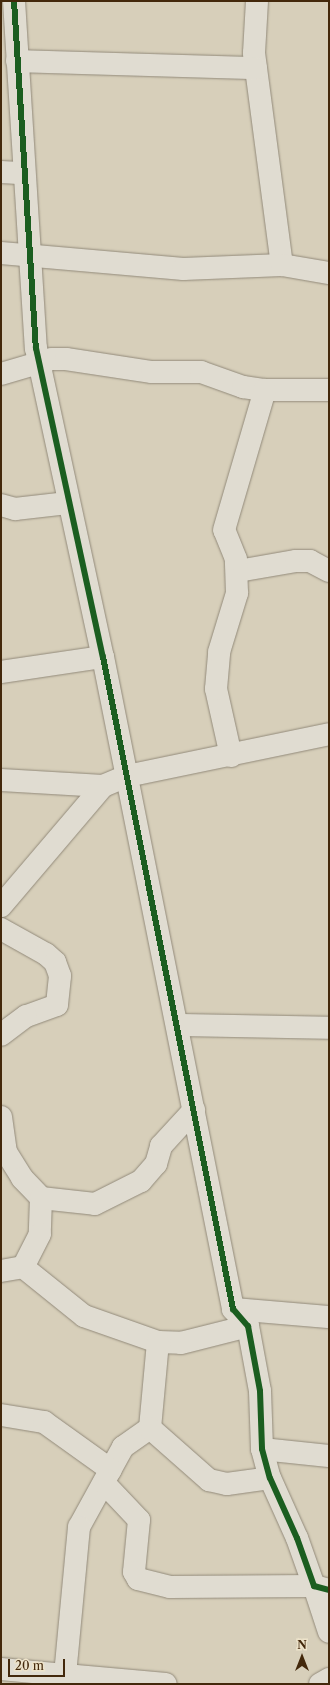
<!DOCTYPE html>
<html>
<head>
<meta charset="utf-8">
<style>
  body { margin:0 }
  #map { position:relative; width:330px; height:1685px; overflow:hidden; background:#d7cfba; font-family:"Libre Caslon Text",serif }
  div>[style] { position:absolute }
  .roads { filter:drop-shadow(0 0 1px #928a7a) drop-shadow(0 0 1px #928a7a) }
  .minor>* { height:22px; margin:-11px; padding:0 11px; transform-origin:11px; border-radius:11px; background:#e0dcd1 }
  .cycleway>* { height:6px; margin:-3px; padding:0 3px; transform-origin:3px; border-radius:3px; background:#1b5e20 }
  span { translate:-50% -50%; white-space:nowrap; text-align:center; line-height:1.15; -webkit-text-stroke:3px #ede3ca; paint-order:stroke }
  .frame { position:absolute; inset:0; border:2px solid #43280b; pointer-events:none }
  .north { position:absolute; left:282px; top:1637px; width:40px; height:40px; -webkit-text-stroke:3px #ede3ca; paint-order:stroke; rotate:0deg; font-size:11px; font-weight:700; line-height:16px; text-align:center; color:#43280b }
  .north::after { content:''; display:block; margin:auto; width:14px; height:18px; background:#43280b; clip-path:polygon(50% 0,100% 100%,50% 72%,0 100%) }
  .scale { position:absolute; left:8px; top:1659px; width:57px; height:18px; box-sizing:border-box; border:2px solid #43280b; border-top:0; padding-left:5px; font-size:12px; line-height:14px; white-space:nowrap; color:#43280b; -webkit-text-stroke:3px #ede3ca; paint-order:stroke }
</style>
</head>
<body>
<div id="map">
  <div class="roads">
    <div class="minor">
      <i style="left:14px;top:1px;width:348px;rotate:86.4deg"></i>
      <i style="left:36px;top:348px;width:316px;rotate:77.8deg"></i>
      <i style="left:103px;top:657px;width:665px;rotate:78.72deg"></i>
      <i style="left:233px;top:1309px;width:23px;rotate:49deg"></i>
      <i style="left:248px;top:1326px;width:66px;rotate:79.5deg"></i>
      <i style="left:260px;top:1391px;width:58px;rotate:88deg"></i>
      <i style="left:262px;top:1449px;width:30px;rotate:75deg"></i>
      <i style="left:270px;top:1478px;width:66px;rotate:65.8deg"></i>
      <i style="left:297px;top:1538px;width:51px;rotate:70.5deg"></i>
      <i style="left:314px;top:1586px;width:16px;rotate:15deg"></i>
      <i style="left:257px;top:1px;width:52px;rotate:93.3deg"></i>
      <i style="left:254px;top:53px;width:214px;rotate:82.5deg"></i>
      <i style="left:17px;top:61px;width:239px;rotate:1.7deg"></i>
      <i style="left:1px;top:172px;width:22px;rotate:3deg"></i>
      <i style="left:1px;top:253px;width:183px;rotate:5deg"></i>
      <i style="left:183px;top:269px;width:99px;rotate:-2.3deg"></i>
      <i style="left:282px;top:265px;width:48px;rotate:9.7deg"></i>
      <i style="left:1px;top:374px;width:53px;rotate:-16.4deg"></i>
      <i style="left:52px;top:359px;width:14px"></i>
      <i style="left:66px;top:359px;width:87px;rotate:8.6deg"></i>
      <i style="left:152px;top:372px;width:49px"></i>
      <i style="left:201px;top:372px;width:45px;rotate:19.7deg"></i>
      <i style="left:243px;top:387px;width:22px;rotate:8deg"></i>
      <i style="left:265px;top:390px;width:64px"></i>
      <i style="left:1px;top:505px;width:15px;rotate:16deg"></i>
      <i style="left:15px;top:509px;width:53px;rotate:-6.5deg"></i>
      <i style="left:238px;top:571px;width:59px;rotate:-9.8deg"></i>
      <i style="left:296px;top:561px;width:14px"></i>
      <i style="left:310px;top:561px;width:21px;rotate:28deg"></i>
      <i style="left:1px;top:672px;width:103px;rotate:-8.4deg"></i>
      <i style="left:231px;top:756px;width:69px;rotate:-102.6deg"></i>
      <i style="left:216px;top:689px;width:37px;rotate:-85deg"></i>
      <i style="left:219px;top:652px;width:62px;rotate:-73deg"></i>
      <i style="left:237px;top:593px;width:34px;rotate:-92deg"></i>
      <i style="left:236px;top:559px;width:31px;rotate:-112deg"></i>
      <i style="left:224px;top:530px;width:146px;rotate:-73.7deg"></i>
      <i style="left:1px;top:780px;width:102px;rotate:3.4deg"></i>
      <i style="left:103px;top:786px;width:26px;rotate:-23deg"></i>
      <i style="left:127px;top:776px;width:206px;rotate:-11.7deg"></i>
      <i style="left:1px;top:906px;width:157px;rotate:-49.6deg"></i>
      <i style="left:1px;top:929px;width:51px;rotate:29.1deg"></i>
      <i style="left:46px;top:954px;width:12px;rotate:42deg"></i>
      <i style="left:55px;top:962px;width:15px;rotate:70deg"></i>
      <i style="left:60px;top:976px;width:29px;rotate:96deg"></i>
      <i style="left:57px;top:1005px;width:33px;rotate:160deg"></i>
      <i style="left:26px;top:1016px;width:31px;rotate:143deg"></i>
      <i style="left:179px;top:1025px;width:150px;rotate:1.1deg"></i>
      <i style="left:1px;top:1117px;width:35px;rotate:82deg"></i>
      <i style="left:6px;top:1152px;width:31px;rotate:58deg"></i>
      <i style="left:22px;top:1178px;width:28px;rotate:46deg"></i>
      <i style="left:41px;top:1198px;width:36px;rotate:92deg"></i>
      <i style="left:40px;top:1234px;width:37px;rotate:117deg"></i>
      <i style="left:41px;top:1198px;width:54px;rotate:6.3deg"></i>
      <i style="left:95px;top:1204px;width:51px;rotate:-26.6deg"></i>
      <i style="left:141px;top:1181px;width:23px;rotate:-49deg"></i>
      <i style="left:156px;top:1164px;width:19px;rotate:-74deg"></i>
      <i style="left:161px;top:1146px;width:49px;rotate:-47.5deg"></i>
      <i style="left:1px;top:1271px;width:22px;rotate:-10deg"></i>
      <i style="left:23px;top:1267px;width:78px;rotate:38.8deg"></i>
      <i style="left:84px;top:1316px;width:78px;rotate:19.4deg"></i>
      <i style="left:158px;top:1342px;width:23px;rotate:2deg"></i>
      <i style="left:181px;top:1343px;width:69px;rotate:-14.2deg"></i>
      <i style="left:233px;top:1309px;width:96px;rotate:4.8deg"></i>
      <i style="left:158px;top:1342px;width:86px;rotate:95.3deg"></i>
      <i style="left:150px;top:1428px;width:33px;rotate:145deg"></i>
      <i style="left:123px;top:1447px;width:91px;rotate:118.8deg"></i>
      <i style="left:79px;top:1527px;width:149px;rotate:95.4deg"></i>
      <i style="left:65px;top:1675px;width:101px;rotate:5.1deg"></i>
      <i style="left:1px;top:1415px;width:44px;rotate:9.2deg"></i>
      <i style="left:44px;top:1422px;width:82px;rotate:35.6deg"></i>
      <i style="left:150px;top:1428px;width:79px;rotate:41.4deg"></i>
      <i style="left:209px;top:1480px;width:18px;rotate:13deg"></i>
      <i style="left:227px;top:1484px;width:43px;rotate:-7.9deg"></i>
      <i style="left:262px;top:1449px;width:67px;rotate:6deg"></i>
      <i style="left:104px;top:1483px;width:51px;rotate:46.6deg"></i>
      <i style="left:139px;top:1520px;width:52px;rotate:95.5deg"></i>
      <i style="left:134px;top:1572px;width:8px;rotate:60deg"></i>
      <i style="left:138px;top:1579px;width:33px;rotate:14deg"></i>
      <i style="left:170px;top:1587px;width:144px;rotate:-0.4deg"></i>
      <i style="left:314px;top:1586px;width:48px;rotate:71.9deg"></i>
      <i style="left:1px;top:1669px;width:64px;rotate:5.4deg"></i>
      <i style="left:65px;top:1675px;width:9px;rotate:90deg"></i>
      <i style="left:320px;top:1684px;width:10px;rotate:-29deg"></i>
    </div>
  </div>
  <div class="cycleway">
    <i style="left:14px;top:1px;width:348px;rotate:86.4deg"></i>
    <i style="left:36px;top:348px;width:316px;rotate:77.8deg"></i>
    <i style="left:103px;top:657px;width:665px;rotate:78.72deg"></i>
    <i style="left:233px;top:1309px;width:23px;rotate:49deg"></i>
    <i style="left:248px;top:1326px;width:66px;rotate:79.5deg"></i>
    <i style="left:260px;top:1391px;width:58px;rotate:88deg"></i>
    <i style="left:262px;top:1449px;width:30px;rotate:75deg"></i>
    <i style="left:270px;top:1478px;width:66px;rotate:65.8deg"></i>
    <i style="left:297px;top:1538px;width:51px;rotate:70.5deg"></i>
    <i style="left:314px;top:1586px;width:16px;rotate:15deg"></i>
  </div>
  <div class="frame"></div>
  <div class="north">N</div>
  <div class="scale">20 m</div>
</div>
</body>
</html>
